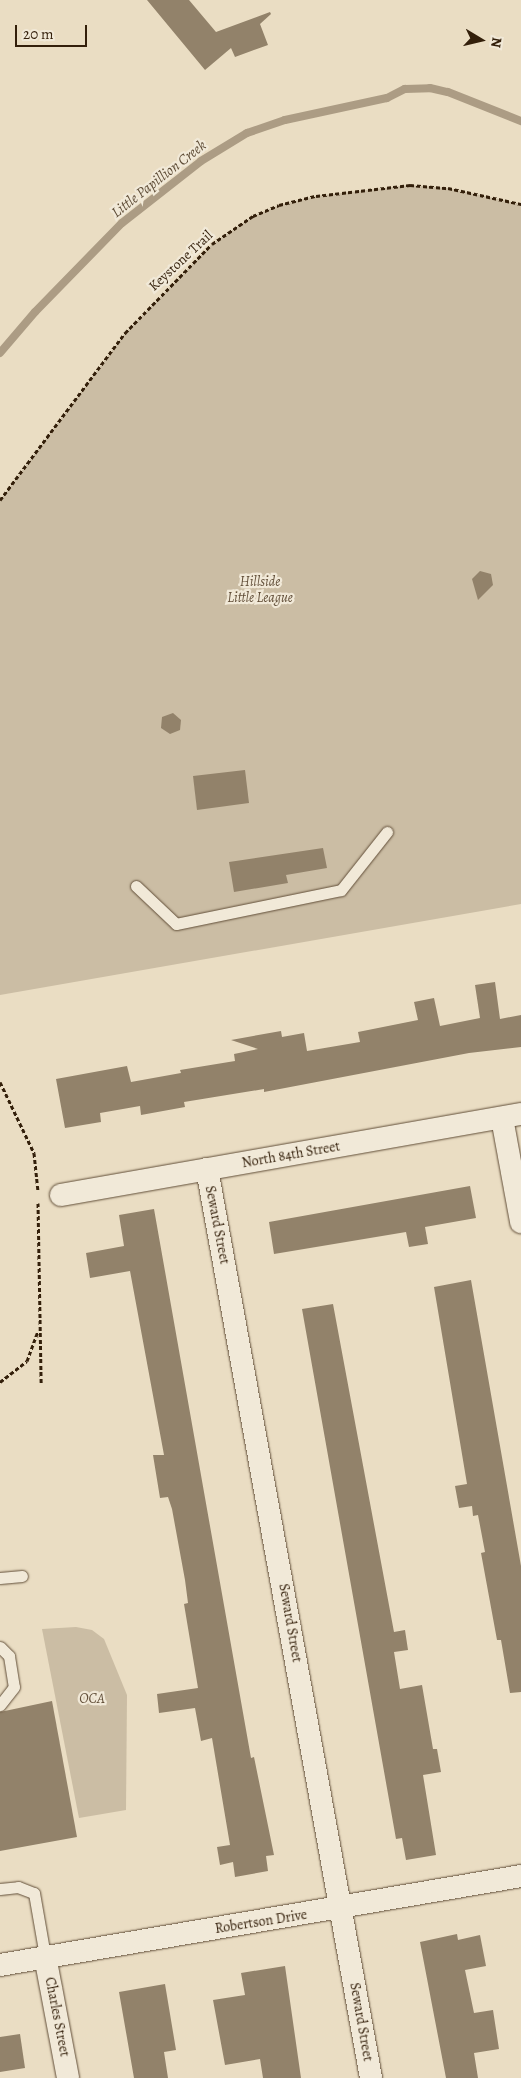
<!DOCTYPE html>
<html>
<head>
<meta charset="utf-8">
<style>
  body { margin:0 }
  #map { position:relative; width:521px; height:2078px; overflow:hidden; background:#eaddc3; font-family:Alegreya,serif }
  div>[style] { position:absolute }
  .green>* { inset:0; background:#cbbda4 }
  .stream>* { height:8px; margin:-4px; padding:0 4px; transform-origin:4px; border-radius:4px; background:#ac9c84 }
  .building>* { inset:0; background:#92826a }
  .path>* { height:3px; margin-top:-1.5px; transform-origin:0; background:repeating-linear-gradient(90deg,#331f0a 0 4px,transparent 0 6.5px) }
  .roads { filter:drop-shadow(0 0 1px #614e38) drop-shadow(0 0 1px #614e38) }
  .lane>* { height:11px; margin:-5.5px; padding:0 5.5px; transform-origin:5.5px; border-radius:5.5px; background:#f1e9d8 }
  .street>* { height:22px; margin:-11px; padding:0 11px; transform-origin:11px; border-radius:11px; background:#f1e9d8 }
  span { translate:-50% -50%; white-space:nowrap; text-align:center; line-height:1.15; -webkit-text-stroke:4.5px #f1e9d8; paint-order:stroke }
  .street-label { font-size:14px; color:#331f0a }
  .park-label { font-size:14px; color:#614e38; font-style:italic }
  .water-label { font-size:15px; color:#5d4b35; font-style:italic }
  .north { position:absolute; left:456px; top:15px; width:50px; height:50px; -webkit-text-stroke:4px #f1e9d8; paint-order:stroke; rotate:99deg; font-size:14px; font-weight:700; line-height:20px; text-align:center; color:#331f0a }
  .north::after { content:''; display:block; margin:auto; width:18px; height:22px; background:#331f0a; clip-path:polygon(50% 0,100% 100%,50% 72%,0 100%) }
  .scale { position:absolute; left:15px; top:25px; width:72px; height:22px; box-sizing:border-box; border:2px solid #331f0a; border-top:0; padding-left:6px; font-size:15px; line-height:18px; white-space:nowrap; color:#331f0a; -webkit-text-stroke:4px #f1e9d8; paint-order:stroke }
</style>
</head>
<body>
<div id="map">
  <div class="green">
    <i style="clip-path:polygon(410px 185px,448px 188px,521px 204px,521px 904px,0 995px,0 500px,125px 333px,212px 244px,253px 216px,279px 205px,316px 196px)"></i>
    <i style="clip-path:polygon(76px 1627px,92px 1630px,104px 1639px,127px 1695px,126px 1810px,79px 1818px,42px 1629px)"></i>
  </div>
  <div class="stream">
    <i style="left:0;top:353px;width:54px;rotate:-49.5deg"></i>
    <i style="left:35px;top:312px;width:124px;rotate:-45.7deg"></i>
    <i style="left:122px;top:223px;width:100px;rotate:-38.1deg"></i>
    <i style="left:201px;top:161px;width:54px;rotate:-31.3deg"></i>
    <i style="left:247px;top:133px;width:40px;rotate:-18.9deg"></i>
    <i style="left:285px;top:120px;width:104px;rotate:-12.2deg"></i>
    <i style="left:387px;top:98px;width:20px;rotate:-27deg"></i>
    <i style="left:405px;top:89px;width:25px;rotate:-2deg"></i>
    <i style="left:430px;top:88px;width:18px;rotate:13deg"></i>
    <i style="left:448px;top:92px;width:79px;rotate:21.7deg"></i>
  </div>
  <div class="building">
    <i style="clip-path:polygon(147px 0,189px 0,216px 32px,270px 12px,271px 14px,260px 24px,268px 45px,235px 57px,231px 48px,205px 70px)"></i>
    <i style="clip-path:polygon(480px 571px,491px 574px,493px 585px,478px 600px,472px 579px)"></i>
    <i style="clip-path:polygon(173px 713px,181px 720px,180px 730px,170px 734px,161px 728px,162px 717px)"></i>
    <i style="clip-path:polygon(245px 770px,249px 803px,197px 810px,193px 776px)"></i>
    <i style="clip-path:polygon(323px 848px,327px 868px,286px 875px,288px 883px,234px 892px,229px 862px)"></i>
    <i style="clip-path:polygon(495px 982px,500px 1019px,521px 1015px,521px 1047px,469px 1053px,264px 1092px,264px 1089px,184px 1102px,185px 1107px,141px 1115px,140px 1106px,100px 1113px,101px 1122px,65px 1128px,56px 1079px,127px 1066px,131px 1082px,181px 1073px,180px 1070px,235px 1061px,234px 1054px,258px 1049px,231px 1040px,281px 1031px,282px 1037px,304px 1033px,307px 1051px,360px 1042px,358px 1032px,418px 1020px,414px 1002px,434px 998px,440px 1026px,480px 1018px,475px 985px)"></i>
    <i style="clip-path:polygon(470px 1186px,476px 1218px,425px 1227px,428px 1244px,409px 1247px,406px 1232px,274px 1254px,269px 1222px)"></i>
    <i style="clip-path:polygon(154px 1209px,251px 1758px,254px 1757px,274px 1855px,266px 1856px,268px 1871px,235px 1877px,233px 1862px,220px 1865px,217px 1847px,230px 1845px,212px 1738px,201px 1741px,195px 1708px,159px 1713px,157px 1694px,198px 1688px,184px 1604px,188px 1603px,185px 1580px,172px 1509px,168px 1497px,160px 1498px,153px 1455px,164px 1455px,130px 1271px,90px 1278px,86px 1253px,124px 1246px,119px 1215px)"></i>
    <i style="clip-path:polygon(471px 1280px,521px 1566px,521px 1692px,510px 1693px,501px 1640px,497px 1640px,481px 1553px,485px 1552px,478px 1515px,473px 1516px,472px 1506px,459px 1508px,455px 1486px,467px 1484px,434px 1287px)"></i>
    <i style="clip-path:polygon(333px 1304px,394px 1632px,405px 1630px,408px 1650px,394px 1652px,400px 1689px,422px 1685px,433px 1749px,437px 1749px,441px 1772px,423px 1775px,436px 1855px,406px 1860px,402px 1838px,396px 1839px,302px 1309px)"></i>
    <i style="clip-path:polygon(52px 1701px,77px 1837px,0 1851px,0 1712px)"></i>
    <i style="clip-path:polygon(457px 1934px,458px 1940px,480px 1935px,486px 1966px,465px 1970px,474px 2013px,493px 2010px,499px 2049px,474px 2053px,478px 2078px,446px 2078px,420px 1942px)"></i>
    <i style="clip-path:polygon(285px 1966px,301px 2078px,263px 2078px,260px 2059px,225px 2065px,213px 2000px,245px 1995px,241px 1973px)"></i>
    <i style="clip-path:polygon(165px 1984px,176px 2050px,164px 2052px,168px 2078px,134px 2078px,119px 1992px)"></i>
    <i style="clip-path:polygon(20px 2034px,25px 2068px,0 2072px,0 2037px)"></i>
  </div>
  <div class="path">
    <i style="left:0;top:500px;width:209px;rotate:-53.2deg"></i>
    <i style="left:125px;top:333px;width:124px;rotate:-45.7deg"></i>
    <i style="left:212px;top:244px;width:50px;rotate:-34.3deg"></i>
    <i style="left:253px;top:216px;width:28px;rotate:-23deg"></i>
    <i style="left:279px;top:205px;width:38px;rotate:-14deg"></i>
    <i style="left:316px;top:196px;width:95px;rotate:-6.7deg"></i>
    <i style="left:410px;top:185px;width:38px;rotate:5deg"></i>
    <i style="left:448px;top:188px;width:75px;rotate:12.4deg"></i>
    <i style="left:0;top:1082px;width:79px;rotate:64.4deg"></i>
    <i style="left:34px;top:1153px;width:37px;rotate:84deg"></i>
    <i style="left:38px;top:1203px;width:180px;rotate:89deg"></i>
    <i style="left:0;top:1382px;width:34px;rotate:-38deg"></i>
    <i style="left:27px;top:1361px;width:32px;rotate:-70deg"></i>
  </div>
  <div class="roads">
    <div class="lane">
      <i style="left:136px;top:886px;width:55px;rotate:43.5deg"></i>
      <i style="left:176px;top:924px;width:168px;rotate:-11.6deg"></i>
      <i style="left:341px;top:890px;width:74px;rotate:-51.6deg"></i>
      <i style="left:0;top:1578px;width:22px;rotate:-5deg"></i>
      <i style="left:0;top:1647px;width:13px;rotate:45deg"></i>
      <i style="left:9px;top:1656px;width:31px;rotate:81deg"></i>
      <i style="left:14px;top:1687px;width:23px;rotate:128deg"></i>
      <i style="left:0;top:1889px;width:18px;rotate:-6deg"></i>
      <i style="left:18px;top:1887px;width:17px;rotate:21deg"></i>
      <i style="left:34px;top:1893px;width:64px;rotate:80.1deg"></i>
    </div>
    <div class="street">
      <i style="left:502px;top:1118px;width:106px;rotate:79.6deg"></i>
      <i style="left:207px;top:1169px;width:924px;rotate:79.77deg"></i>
      <i style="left:61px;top:1195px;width:467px;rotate:-10deg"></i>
      <i style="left:45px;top:1956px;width:124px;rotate:79.3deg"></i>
      <i style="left:0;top:1965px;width:529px;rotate:-9.69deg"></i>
    </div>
  </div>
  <div class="street-label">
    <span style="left:181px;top:261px;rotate:-43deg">Keystone Trail</span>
    <span style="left:291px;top:1155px;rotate:-10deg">North 84th Street</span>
    <span style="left:217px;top:1225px;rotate:79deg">Seward Street</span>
    <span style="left:290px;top:1623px;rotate:80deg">Seward Street</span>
    <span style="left:261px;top:1922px;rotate:-9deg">Robertson Drive</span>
    <span style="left:57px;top:2017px;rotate:79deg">Charles Street</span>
    <span style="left:361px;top:2022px;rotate:80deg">Seward Street</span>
  </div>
  <div class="park-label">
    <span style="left:260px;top:590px">Hillside<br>Little League</span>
    <span style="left:92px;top:1699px">OCA</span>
  </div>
  <div class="water-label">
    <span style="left:159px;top:179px;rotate:-38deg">Little Papillion Creek</span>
  </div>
  <div class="north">N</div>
  <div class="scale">20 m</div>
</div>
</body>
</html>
